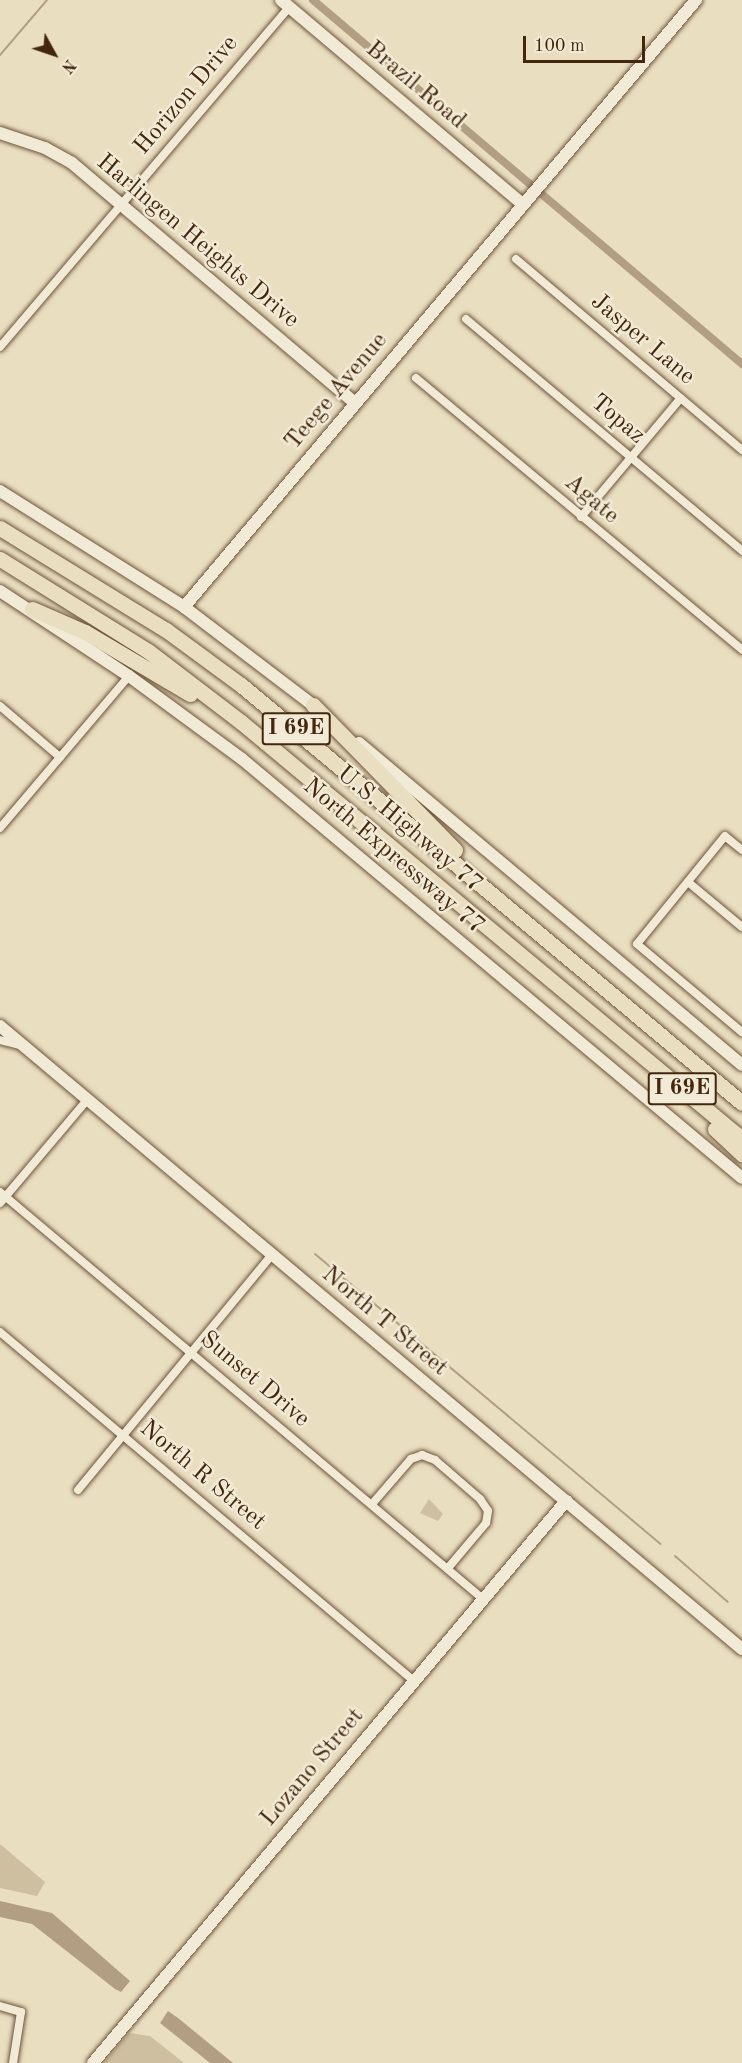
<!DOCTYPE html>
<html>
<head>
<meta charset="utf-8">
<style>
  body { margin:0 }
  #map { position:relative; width:742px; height:2063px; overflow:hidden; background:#eadec0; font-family:"Old Standard TT",serif }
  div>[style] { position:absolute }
  .green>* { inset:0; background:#cebfa1 }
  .water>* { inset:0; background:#b29f83 }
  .stream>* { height:2px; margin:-1px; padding:0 1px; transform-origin:1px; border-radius:1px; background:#b29f83 }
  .canal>* { height:8px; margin:-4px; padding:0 4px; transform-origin:4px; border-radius:4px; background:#b29f83 }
  .roads { filter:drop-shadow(0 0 2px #6e5439) drop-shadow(0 0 2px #6e5439) }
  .street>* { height:8px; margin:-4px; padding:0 4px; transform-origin:4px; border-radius:4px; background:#f1ead6 }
  .secondary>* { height:12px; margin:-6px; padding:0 6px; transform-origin:6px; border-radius:6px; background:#f1ead6 }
  .highway>* { height:15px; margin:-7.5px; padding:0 7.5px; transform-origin:7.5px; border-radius:7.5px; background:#eadec0 }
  span { translate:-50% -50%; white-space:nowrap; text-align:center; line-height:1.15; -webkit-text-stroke:5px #f1ead6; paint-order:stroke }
  .shield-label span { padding:2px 4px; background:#f1ead6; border:2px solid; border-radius:4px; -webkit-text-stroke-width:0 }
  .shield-label { font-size:22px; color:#44260c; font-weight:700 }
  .street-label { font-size:24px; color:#44260c }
  .north { position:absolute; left:24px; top:24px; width:60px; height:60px; -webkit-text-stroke:4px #f1ead6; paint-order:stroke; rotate:130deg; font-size:16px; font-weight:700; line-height:24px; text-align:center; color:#44260c }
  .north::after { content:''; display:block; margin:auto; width:21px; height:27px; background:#44260c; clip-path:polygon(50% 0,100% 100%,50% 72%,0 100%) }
  .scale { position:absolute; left:523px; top:36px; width:122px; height:27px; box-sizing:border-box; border:3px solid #44260c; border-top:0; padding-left:8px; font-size:18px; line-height:21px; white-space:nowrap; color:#44260c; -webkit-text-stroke:4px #f1ead6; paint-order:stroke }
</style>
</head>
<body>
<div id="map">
  <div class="green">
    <i style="clip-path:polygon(429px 1499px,443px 1514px,438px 1521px,420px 1513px)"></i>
    <i style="clip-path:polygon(0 1844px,45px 1882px,37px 1896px,0 1888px)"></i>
    <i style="clip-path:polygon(129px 2033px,150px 2036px,184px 2063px,104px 2063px)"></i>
  </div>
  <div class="water">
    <i style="clip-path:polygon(0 1901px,52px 1913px,130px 1981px,121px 1992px,115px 1989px,32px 1924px,0 1917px)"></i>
    <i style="clip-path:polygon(168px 2011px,178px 2018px,233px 2063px,210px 2063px,160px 2023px)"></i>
  </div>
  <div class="stream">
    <i style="left:0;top:55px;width:72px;rotate:-49.5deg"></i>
    <i style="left:315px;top:1254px;width:451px;rotate:40deg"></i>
    <i style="left:675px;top:1556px;width:70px;rotate:41deg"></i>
  </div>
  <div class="canal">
    <i style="left:313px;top:0;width:563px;rotate:40.31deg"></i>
  </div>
  <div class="roads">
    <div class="street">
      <i style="left:516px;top:259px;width:296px;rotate:40.2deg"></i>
      <i style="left:466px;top:319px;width:361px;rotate:40deg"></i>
      <i style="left:0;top:347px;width:446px;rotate:-49.6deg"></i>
      <i style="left:416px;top:378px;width:425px;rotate:39.8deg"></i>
      <i style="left:581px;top:517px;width:155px;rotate:-50deg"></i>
      <i style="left:0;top:706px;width:79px;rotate:40.4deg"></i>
      <i style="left:0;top:828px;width:199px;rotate:-49.7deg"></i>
      <i style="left:742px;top:850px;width:22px;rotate:-141deg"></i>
      <i style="left:725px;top:836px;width:139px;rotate:129.2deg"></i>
      <i style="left:637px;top:944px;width:137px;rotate:40deg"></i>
      <i style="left:688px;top:882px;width:70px;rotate:39.8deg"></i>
      <i style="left:0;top:1040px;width:21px;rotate:14deg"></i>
      <i style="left:0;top:1192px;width:632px;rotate:40.12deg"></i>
      <i style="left:0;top:1203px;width:136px;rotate:-49.8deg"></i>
      <i style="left:0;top:1332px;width:541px;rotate:40.13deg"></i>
      <i style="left:78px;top:1490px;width:305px;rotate:-50.5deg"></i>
      <i style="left:372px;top:1504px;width:60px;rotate:-49.1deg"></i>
      <i style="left:411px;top:1459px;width:12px;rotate:-20deg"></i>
      <i style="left:422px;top:1455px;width:14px;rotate:21deg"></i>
      <i style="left:435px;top:1460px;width:60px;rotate:40.9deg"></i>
      <i style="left:480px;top:1499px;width:14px;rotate:56deg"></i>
      <i style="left:488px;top:1511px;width:12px;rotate:99deg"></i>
      <i style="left:486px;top:1523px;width:59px;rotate:130.2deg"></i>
      <i style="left:0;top:2006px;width:22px;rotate:16deg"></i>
      <i style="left:21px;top:2012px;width:52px;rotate:98.9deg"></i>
    </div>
    <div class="secondary">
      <i style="left:281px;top:0;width:316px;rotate:40.2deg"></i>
      <i style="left:0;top:133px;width:47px;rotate:18.4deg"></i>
      <i style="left:45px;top:148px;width:31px;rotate:29deg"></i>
      <i style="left:72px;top:163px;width:371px;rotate:40.3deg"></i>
      <i style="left:0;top:491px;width:218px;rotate:32.2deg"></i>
      <i style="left:184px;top:607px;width:168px;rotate:37.3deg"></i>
      <i style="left:0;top:591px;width:154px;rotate:33.4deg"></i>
      <i style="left:129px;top:676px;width:140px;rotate:36.3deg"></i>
      <i style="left:242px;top:759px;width:652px;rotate:39.96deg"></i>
      <i style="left:184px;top:607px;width:794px;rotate:-49.85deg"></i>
      <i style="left:359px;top:743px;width:500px;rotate:40.05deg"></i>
      <i style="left:0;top:1026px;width:969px;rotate:40.02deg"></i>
      <i style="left:93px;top:2063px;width:735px;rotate:-49.91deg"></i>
    </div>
    <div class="highway">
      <i style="left:0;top:528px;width:195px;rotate:31.6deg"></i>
      <i style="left:166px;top:630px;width:93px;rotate:36.3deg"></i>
      <i style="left:241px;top:685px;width:652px;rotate:39.84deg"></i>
      <i style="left:0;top:559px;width:174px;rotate:31.9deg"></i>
      <i style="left:148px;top:651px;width:117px;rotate:37.4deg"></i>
      <i style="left:241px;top:722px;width:652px;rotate:39.77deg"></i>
      <i style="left:32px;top:609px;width:58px;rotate:23.5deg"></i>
      <i style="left:85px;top:632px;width:122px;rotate:30.6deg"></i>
      <i style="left:313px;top:705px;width:203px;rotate:45.6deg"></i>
      <i style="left:715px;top:1129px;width:37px;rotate:43deg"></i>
    </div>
  </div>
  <div class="shield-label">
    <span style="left:296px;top:729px">I 69E</span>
    <span style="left:682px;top:1089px">I 69E</span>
  </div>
  <div class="street-label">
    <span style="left:415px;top:86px;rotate:40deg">Brazil Road</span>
    <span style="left:187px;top:96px;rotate:-50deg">Horizon Drive</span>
    <span style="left:197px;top:242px;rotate:40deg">Harlingen Heights Drive</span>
    <span style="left:642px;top:340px;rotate:40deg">Jasper Lane</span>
    <span style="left:337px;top:392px;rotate:-50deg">Teege Avenue</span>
    <span style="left:617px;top:420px;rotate:40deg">Topaz</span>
    <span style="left:591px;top:500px;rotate:40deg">Agate</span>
    <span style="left:409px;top:830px;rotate:40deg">U.S. Highway 77</span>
    <span style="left:393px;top:857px;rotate:40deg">North Expressway 77</span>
    <span style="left:384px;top:1322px;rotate:40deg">North T Street</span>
    <span style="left:254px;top:1380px;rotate:40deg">Sunset Drive</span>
    <span style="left:202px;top:1476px;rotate:40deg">North R Street</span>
    <span style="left:313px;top:1768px;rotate:-50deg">Lozano Street</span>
  </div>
  <div class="north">N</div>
  <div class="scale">100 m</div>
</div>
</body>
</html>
